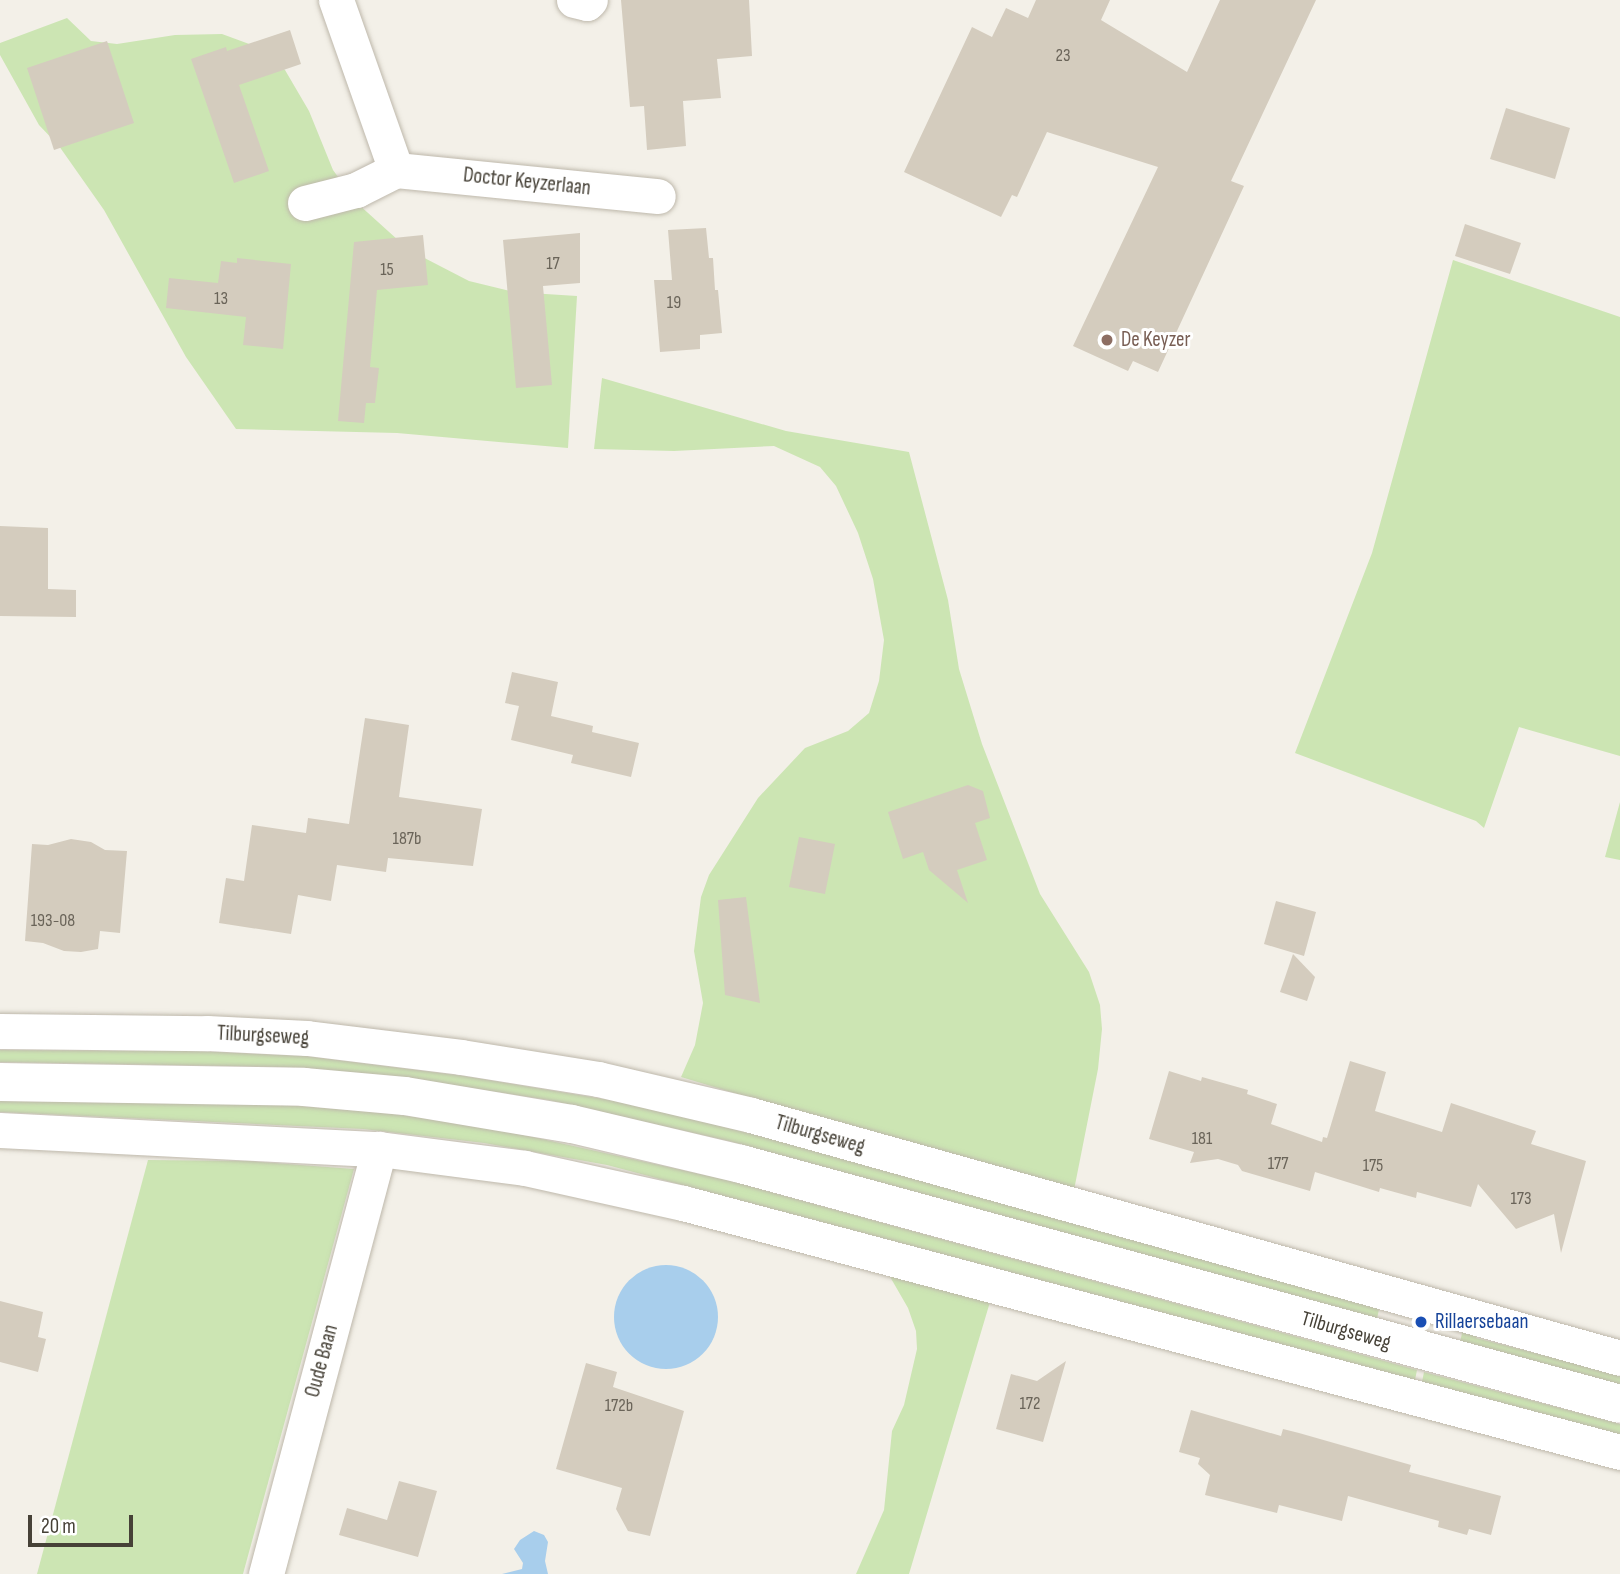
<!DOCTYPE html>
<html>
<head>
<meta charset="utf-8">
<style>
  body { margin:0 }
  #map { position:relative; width:1620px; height:1574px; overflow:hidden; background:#f3f0e8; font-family:"Sofia Sans Condensed",sans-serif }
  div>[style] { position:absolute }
  .green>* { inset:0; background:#cce5b3 }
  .water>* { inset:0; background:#a8ceec }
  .round { border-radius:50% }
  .building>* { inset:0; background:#d4ccbe }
  .roads { filter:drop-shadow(0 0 2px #beb8ab) drop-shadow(0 0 2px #beb8ab) }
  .minor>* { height:35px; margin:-17.5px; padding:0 17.5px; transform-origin:17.5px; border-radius:17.5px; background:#fff }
  .tertiary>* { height:38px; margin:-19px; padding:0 19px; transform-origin:19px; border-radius:19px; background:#fff }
  .dots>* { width:19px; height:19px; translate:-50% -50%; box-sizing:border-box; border:4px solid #fff; border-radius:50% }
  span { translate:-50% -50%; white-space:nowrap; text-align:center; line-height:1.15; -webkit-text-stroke:6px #fff; paint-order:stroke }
  .number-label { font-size:18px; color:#6a6459 }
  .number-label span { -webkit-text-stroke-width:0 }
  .street-label { font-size:21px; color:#464137 }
  .education-label { font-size:21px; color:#785e54 }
  .left { translate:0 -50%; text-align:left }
  .transit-label { font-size:21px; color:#164399 }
  .scale { position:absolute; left:28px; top:1515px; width:105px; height:32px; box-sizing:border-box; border:4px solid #464137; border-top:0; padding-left:9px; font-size:21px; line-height:24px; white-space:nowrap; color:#464137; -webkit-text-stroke:5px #fff; paint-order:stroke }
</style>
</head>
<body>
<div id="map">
  <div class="green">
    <i style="clip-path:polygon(67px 18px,91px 41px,117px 44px,175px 35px,222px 34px,260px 48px,285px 70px,309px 111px,333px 170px,357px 203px,409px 250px,469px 281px,514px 292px,577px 296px,568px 448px,397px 433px,236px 429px,186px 357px,104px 210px,59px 146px,39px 125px,0 55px,0 43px)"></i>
    <i style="clip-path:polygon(1453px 260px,1620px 317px,1620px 756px,1519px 727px,1484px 828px,1476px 821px,1295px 753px,1372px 553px)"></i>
    <i style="clip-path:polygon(602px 378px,786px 431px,909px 452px,948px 600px,959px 669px,982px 744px,1040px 894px,1089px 972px,1100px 1005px,1102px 1029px,1098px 1069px,1073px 1195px,681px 1077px,695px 1045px,703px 1003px,694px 951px,701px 897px,709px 875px,758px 798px,805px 748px,848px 731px,869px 713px,879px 681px,884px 640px,873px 579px,858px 533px,836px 486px,820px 467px,774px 446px,674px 451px,594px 449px)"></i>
    <i style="clip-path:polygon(1620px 802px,1620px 860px,1605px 857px)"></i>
    <i style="clip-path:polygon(0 1050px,197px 1051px,305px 1056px,464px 1076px,640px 1105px,782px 1142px,1379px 1309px,1377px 1319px,729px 1141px,549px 1100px,390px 1076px,280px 1067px,0 1062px)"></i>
    <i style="clip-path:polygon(0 1101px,271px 1104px,378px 1112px,488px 1127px,727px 1180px,1417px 1370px,1415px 1380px,607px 1165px,484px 1143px,363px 1129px,0 1112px)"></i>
    <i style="clip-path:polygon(148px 1160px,248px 1161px,354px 1169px,243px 1574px,37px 1574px)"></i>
    <i style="clip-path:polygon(889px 1275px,990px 1302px,909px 1574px,856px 1574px,884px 1510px,892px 1431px,904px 1405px,917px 1349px,916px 1331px,908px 1308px)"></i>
    <i style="clip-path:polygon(1464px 1325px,1477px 1330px,1476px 1338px,1620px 1375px,1620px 1385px,1460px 1342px)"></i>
    <i style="clip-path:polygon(1424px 1372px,1620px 1424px,1620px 1435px,1422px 1382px)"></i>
  </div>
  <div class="water">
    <i class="round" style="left:614px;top:1265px;width:104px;height:104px"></i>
    <i style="clip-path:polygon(534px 1531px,544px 1535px,548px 1542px,545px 1561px,548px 1574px,502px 1574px,522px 1569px,523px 1563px,514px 1549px,520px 1540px)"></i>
  </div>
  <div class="building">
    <i style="clip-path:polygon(621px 0,749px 0,752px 56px,717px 59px,721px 98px,683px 101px,686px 146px,647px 150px,644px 106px,630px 107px)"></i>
    <i style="clip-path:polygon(1036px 0,1110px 0,1101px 20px,1187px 72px,1220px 0,1316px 0,1231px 181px,1244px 186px,1158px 372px,1133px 361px,1128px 371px,1073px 346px,1158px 167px,1047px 132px,1017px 197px,1012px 195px,1001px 217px,904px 172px,972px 27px,992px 37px,1006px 8px,1028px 18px)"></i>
    <i style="clip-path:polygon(290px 30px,301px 64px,239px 85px,269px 171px,234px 183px,191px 59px,226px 47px,227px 51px)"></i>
    <i style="clip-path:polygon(107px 41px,134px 123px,54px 150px,27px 68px)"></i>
    <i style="clip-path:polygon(1506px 108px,1570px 128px,1555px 179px,1490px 159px)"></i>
    <i style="clip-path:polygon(1465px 224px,1521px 243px,1510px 274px,1455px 256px)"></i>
    <i style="clip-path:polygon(706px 228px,709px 258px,713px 258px,715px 290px,718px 290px,722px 333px,700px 335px,700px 349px,660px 352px,654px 280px,672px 280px,668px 230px)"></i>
    <i style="clip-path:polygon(580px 233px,580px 283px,543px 286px,552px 385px,516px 388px,503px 240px)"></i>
    <i style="clip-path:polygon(423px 235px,428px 285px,377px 290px,370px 367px,379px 368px,375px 403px,366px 403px,364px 423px,338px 421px,354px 242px)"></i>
    <i style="clip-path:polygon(237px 258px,291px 264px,283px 349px,243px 345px,246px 317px,166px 308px,169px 278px,218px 283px,221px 261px,237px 263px)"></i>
    <i style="clip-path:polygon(0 526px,48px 528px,48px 589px,76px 590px,76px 617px,0 616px)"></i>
    <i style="clip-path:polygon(512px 672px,558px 682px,551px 716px,593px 726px,592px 732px,639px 743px,631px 777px,571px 763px,573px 755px,511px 740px,519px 706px,505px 703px)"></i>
    <i style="clip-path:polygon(365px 718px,409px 725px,399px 797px,482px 809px,473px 866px,388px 858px,386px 872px,337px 865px,331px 901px,298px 895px,291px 934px,219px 923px,226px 878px,244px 881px,252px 825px,306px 833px,308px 818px,349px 824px)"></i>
    <i style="clip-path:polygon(968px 785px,983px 791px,990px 818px,975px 823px,987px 860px,957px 870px,968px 903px,929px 870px,923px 852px,903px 859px,888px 812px)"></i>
    <i style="clip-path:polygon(799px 837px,835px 844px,825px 894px,789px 887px)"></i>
    <i style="clip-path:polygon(71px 839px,91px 842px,105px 850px,127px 851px,120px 933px,100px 931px,98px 949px,81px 952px,64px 951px,43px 943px,25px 941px,32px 844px,48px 845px)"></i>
    <i style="clip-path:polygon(746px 897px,760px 1003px,725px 995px,718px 900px)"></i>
    <i style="clip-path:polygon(1276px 901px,1316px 912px,1304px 956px,1264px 944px)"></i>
    <i style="clip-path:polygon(1293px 954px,1315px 977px,1307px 1001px,1280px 992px)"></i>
    <i style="clip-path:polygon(1350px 1061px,1386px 1072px,1375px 1111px,1442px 1132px,1451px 1103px,1536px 1131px,1531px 1144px,1586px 1161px,1561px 1253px,1554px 1214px,1516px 1229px,1478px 1184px,1471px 1207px,1417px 1192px,1416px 1198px,1380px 1188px,1379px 1192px,1315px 1172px,1310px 1191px,1242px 1171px,1238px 1165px,1218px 1159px,1190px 1163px,1194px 1152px,1149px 1139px,1169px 1071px,1201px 1081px,1202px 1077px,1248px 1090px,1247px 1094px,1277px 1104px,1271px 1124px,1322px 1142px,1323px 1137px,1327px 1138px)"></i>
    <i style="clip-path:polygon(0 1301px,43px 1312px,38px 1337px,46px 1339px,38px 1372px,0 1362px)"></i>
    <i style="clip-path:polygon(1066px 1361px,1043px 1442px,996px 1429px,1011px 1374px,1037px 1381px)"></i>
    <i style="clip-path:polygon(586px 1363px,617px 1372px,613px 1387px,684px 1411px,650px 1536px,628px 1531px,616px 1509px,622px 1488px,556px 1469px)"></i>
    <i style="clip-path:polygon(1191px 1410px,1281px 1436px,1283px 1429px,1299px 1433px,1411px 1465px,1409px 1472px,1501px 1496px,1491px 1535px,1469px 1529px,1467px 1535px,1438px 1527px,1439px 1521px,1348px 1496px,1342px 1521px,1279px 1505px,1277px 1513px,1205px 1495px,1210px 1475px,1198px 1464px,1200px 1458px,1179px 1452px)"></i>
    <i style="clip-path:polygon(399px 1481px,437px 1491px,418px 1557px,339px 1535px,347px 1508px,387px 1520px)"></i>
  </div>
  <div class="roads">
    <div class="minor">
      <i style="left:336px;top:0;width:180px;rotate:70.6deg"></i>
      <i style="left:396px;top:170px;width:263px;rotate:5.7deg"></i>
      <i style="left:574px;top:0;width:13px;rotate:13deg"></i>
      <i style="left:587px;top:3px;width:4px;rotate:-45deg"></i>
      <i style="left:305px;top:203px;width:53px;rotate:-14.3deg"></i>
      <i style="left:356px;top:190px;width:45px;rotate:-26.6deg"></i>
      <i style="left:0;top:1031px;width:207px;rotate:0.6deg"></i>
      <i style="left:207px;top:1033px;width:100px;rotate:2.9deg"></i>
      <i style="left:307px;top:1038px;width:155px;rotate:7deg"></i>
      <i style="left:461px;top:1057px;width:139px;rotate:9.1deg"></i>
      <i style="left:598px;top:1079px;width:157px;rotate:13.2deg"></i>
      <i style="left:751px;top:1115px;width:902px;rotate:15.62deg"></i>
      <i style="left:0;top:1130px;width:379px;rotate:2.9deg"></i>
      <i style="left:379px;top:1149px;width:147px;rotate:7.4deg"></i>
      <i style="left:525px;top:1168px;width:162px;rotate:12.5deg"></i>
      <i style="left:683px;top:1203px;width:970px;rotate:14.88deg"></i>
      <i style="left:266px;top:1574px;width:440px;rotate:-75.1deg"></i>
    </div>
    <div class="tertiary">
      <i style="left:0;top:1082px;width:304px;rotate:0.9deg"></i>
      <i style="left:304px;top:1087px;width:101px;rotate:5.1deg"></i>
      <i style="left:405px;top:1096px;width:169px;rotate:9.5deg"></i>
      <i style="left:572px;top:1124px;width:174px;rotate:13.3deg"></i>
      <i style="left:741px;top:1164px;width:911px;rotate:15.27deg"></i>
    </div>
  </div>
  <div class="dots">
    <i style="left:1107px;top:340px;background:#8d6e63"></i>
    <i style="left:1421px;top:1322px;background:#1a4fb4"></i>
  </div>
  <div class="number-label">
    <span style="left:1063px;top:56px">23</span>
    <span style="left:553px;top:264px">17</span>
    <span style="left:387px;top:270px">15</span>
    <span style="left:221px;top:299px">13</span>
    <span style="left:674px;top:303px">19</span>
    <span style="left:407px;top:839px">187b</span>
    <span style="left:53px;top:921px">193-08</span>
    <span style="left:1202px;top:1139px">181</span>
    <span style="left:1278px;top:1164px">177</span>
    <span style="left:1373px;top:1166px">175</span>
    <span style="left:1521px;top:1199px">173</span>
    <span style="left:1030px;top:1404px">172</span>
    <span style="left:619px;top:1406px">172b</span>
  </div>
  <div class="street-label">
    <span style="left:527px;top:182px;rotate:6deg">Doctor Keyzerlaan</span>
    <span style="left:263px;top:1036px;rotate:3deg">Tilburgseweg</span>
    <span style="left:820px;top:1135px;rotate:16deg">Tilburgseweg</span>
    <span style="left:1346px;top:1331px;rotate:16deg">Tilburgseweg</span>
    <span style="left:322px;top:1361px;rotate:-75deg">Oude Baan</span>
  </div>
  <div class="education-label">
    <span class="left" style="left:1121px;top:340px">De Keyzer</span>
  </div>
  <div class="transit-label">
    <span class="left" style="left:1435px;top:1322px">Rillaersebaan</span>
  </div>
  <div class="scale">20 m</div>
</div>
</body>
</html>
